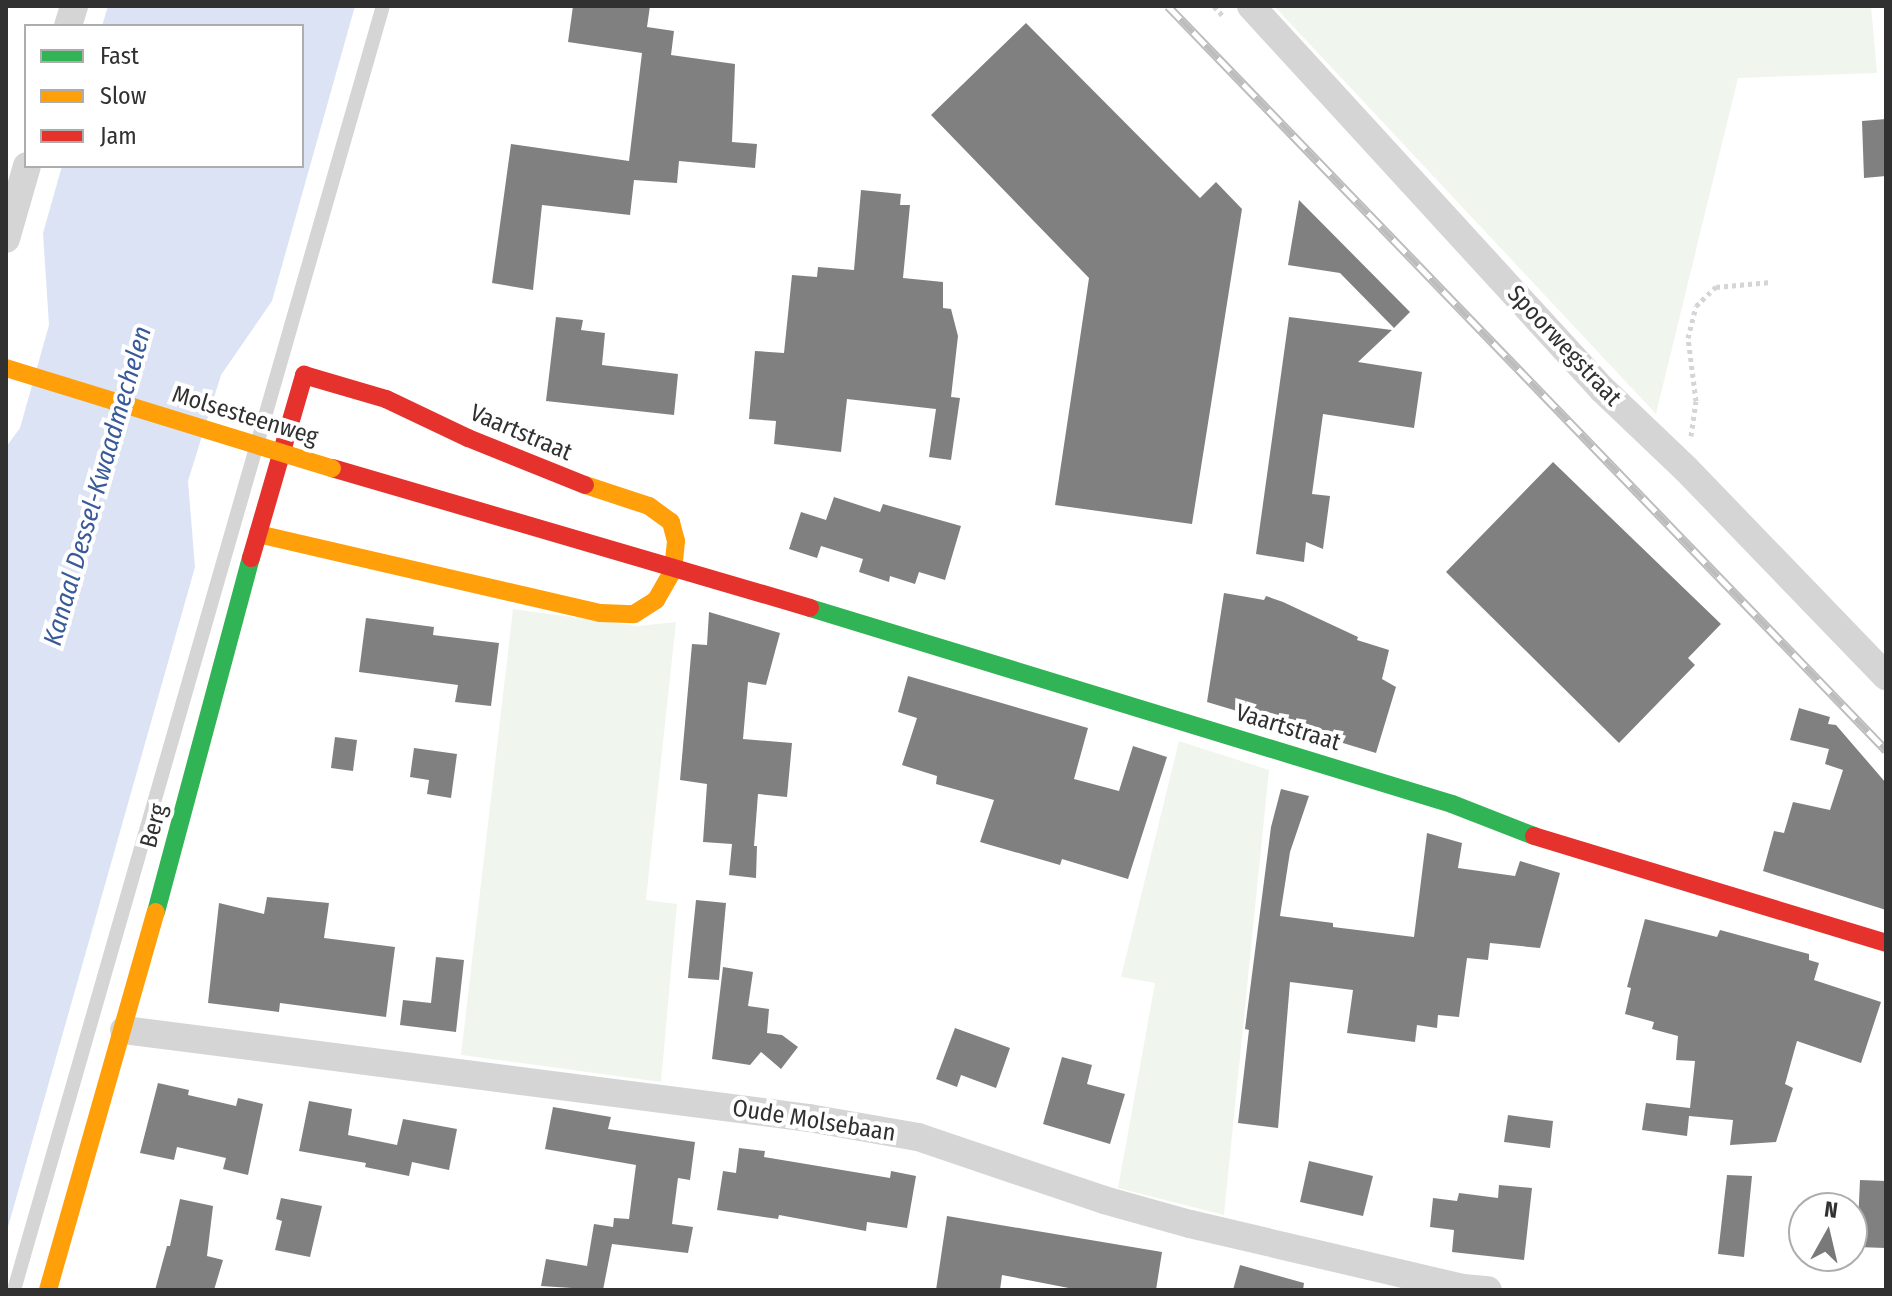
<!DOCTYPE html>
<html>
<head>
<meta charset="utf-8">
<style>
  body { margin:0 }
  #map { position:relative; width:1892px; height:1296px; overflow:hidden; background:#fff; font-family:"Fira Sans Condensed",sans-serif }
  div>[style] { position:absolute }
  .green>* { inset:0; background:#f0f6ed }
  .water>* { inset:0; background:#dbe3f4 }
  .building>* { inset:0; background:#808080 }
  .path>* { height:5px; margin-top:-2.5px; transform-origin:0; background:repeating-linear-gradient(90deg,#d5d5d5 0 4px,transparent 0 8px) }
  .lane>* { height:14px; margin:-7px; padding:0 7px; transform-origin:7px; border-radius:7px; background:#d5d5d5 }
  .street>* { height:28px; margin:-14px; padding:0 14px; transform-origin:14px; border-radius:14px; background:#d5d5d5 }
  .fast>* { height:18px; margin:-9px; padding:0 9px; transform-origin:9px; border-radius:9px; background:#30b455 }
  .slow>* { height:18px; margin:-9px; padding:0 9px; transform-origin:9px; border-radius:9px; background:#ff9f0a }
  .jam>* { height:18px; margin:-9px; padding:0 9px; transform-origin:9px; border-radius:9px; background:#e5322d }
  .rail>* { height:9px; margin-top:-4.5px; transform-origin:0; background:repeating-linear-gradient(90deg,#fff 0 18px,#bdbdbd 0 36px); box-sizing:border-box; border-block:2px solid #bdbdbd }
  .slow-bridge>* { height:18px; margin:-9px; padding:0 9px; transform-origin:9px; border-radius:9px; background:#ff9f0a }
  span { translate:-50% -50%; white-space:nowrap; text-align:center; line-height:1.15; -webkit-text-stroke:8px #fff; paint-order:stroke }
  .street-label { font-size:24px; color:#313131 }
  .water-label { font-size:26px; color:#395a99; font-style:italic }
  .frame { position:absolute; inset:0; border:8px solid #313131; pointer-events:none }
  .legend { position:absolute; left:24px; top:24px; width:280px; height:144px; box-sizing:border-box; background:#fff; border:2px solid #adadad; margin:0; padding:10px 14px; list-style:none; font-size:24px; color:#313131 }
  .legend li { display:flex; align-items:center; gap:16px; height:40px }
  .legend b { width:40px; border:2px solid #adadad }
  .north { position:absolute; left:1788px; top:1192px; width:80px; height:80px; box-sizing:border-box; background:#fff; border:2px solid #adadad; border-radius:50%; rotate:8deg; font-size:22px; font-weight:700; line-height:32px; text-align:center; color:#313131 }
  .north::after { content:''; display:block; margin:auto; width:28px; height:36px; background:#797979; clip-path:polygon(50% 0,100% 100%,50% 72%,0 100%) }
</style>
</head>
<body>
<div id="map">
  <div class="green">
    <i style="clip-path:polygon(1274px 6px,1871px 6px,1877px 73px,1738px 78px,1656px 414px)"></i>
    <i style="clip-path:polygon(513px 609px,637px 626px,676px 622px,646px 900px,677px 904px,661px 1082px,461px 1055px)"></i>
    <i style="clip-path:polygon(1179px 741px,1269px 770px,1224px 1215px,1118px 1188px,1155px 983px,1121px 977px)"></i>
  </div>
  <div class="water">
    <i style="clip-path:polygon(108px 6px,355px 6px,272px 301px,221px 375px,188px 481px,195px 567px,6px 1234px,6px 447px,20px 428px,49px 325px,43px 233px,62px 166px,302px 166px,302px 26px,102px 26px)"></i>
  </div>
  <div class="building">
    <i style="clip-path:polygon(573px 6px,650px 6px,647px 27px,674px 31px,671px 55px,735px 64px,732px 142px,757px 144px,755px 168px,679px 161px,677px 183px,634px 180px,630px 215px,542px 205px,533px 290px,492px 283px,511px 144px,629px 161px,642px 53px,568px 42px)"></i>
    <i style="clip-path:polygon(1026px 23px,1200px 198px,1216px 182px,1242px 209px,1192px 524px,1055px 505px,1089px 278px,931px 115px)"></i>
    <i style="clip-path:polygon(1886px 119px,1886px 176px,1864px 178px,1862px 121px)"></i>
    <i style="clip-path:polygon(861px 190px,901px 194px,900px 205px,910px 205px,903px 278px,943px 282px,943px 308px,951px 309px,958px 336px,951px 397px,960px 398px,951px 460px,929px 457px,936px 409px,847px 399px,841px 452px,774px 444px,776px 421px,749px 419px,755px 351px,784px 353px,792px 275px,817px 277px,818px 267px,854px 270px)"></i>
    <i style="clip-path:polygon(1299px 200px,1410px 312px,1394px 328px,1340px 273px,1288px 265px)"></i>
    <i style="clip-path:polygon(556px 317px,583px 320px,581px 330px,605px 333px,602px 365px,678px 374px,674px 415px,546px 401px)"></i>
    <i style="clip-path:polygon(1289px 317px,1392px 330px,1358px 362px,1422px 372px,1414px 428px,1323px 414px,1312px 494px,1330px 496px,1323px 549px,1306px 542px,1304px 562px,1256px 554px)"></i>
    <i style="clip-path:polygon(1553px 462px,1721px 624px,1688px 658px,1695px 665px,1619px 743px,1446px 572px)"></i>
    <i style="clip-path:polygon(834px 497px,880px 512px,883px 504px,961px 526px,945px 580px,919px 572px,915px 584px,890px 576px,889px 582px,859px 572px,863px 559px,821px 546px,817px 558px,789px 549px,801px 512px,826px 520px)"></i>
    <i style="clip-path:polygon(1224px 593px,1264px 600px,1266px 596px,1283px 602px,1358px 637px,1357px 640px,1389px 650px,1382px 679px,1396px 687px,1376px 753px,1207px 702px)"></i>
    <i style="clip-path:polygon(709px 612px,780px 633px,766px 685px,748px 682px,743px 739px,792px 743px,787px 797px,758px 794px,754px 846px,757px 846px,756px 878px,729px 875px,732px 844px,703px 842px,707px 784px,680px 780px,692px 644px,707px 645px)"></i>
    <i style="clip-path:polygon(366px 618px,434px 627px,433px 635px,499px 643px,491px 706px,455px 702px,458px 685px,359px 672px)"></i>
    <i style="clip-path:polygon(908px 676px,1088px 728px,1074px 779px,1119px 791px,1133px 746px,1167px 757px,1128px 879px,1062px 859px,1060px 865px,980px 842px,994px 800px,936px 784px,937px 776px,902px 765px,917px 718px,898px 712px)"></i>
    <i style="clip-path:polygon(1799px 708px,1830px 717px,1828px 724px,1836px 725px,1886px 783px,1886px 910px,1763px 871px,1774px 831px,1784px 833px,1793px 802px,1830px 810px,1843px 770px,1825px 764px,1829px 749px,1790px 740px)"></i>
    <i style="clip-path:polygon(335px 737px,357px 740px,353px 771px,331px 768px)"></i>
    <i style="clip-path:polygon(414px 748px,457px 754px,451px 798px,427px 794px,429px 780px,410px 777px)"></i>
    <i style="clip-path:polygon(1281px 789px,1309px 796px,1290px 852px,1280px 916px,1333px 923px,1333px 927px,1414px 937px,1427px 833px,1462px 843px,1458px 868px,1515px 876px,1520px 861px,1560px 873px,1540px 948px,1490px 943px,1488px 960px,1467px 958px,1459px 1017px,1438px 1015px,1437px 1028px,1417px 1025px,1415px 1042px,1347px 1033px,1353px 990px,1290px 982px,1278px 1128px,1238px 1123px,1249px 1030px,1245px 1029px,1271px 827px)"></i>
    <i style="clip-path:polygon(267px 897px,329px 903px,324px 938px,395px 947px,386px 1017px,280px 1003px,279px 1012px,208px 1003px,219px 903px,264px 914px)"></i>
    <i style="clip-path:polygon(696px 900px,726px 903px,719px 980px,688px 978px)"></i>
    <i style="clip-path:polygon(1645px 919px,1717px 937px,1720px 930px,1809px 954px,1809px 960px,1819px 963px,1814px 980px,1881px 1002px,1861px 1063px,1797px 1041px,1785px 1084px,1793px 1088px,1776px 1142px,1730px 1145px,1733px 1120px,1689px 1116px,1687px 1136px,1642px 1130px,1646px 1103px,1690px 1108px,1695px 1061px,1676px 1060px,1678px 1036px,1652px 1029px,1654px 1022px,1625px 1014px,1631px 988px,1627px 987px)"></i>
    <i style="clip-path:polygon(436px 957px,464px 960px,456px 1032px,400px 1025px,403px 1000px,431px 1003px)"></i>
    <i style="clip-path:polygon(723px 967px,753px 972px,748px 1006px,769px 1009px,767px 1033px,782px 1035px,798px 1047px,781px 1069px,761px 1052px,750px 1065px,712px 1059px)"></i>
    <i style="clip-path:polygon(955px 1028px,1010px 1048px,996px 1088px,961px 1075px,957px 1087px,936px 1079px)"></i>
    <i style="clip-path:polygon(1062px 1057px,1092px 1065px,1087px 1084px,1125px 1094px,1110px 1144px,1043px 1124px)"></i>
    <i style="clip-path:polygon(158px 1083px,189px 1090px,188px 1095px,236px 1106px,238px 1098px,263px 1104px,248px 1175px,223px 1169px,226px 1158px,177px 1147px,174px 1160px,140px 1153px)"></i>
    <i style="clip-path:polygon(309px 1101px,352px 1109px,348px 1135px,397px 1145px,403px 1119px,457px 1129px,449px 1170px,412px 1162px,409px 1176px,365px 1167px,366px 1163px,299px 1151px)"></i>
    <i style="clip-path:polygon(553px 1107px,611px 1117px,608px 1129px,695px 1142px,690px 1180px,678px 1178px,672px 1224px,693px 1227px,688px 1253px,612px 1244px,603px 1290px,541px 1286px,546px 1259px,587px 1266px,594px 1224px,613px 1227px,614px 1218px,629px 1219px,636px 1165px,545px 1149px)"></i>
    <i style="clip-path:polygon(1508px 1115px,1553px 1121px,1550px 1148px,1504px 1142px)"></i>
    <i style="clip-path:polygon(739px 1148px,765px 1151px,764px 1157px,890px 1178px,891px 1171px,916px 1176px,907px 1228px,867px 1222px,866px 1231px,779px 1215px,778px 1219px,717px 1210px,723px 1171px,736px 1173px)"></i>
    <i style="clip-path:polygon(1309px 1161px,1373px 1176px,1363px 1216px,1300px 1202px)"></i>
    <i style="clip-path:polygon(1727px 1175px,1752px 1176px,1744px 1257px,1718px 1254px)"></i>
    <i style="clip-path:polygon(1860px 1180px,1886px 1181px,1886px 1248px,1857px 1247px)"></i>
    <i style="clip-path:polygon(1499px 1185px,1532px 1188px,1524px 1260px,1452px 1252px,1454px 1230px,1430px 1227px,1433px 1198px,1457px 1201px,1459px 1193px,1498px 1198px)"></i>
    <i style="clip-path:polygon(281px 1198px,322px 1206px,310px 1257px,275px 1250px,282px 1221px,276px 1219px)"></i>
    <i style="clip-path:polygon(180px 1199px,213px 1206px,207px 1256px,223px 1260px,214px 1290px,155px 1290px,167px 1246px,170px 1246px)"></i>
    <i style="clip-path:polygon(947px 1216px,1162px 1252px,1156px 1290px,1079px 1290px,1002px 1275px,1000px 1290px,936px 1290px)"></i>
    <i style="clip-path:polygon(1240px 1265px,1304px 1283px,1303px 1290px,1233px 1290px)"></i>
  </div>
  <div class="path">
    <i style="left:1214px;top:6px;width:15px;rotate:48deg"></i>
    <i style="left:1691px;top:436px;width:35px;rotate:-82deg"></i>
    <i style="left:1696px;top:401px;width:64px;rotate:-97.2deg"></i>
    <i style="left:1688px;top:338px;width:33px;rotate:-76deg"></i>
    <i style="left:1696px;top:306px;width:28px;rotate:-44deg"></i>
    <i style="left:1716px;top:287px;width:55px;rotate:-5.2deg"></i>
  </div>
  <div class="lane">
    <i style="left:14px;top:1290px;width:1336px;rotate:-73.97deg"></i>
  </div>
  <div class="street">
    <i style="left:1251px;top:6px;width:520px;rotate:47.5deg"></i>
    <i style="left:1602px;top:389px;width:116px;rotate:43.6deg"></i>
    <i style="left:1686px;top:469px;width:288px;rotate:46deg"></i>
    <i style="left:68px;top:26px;width:21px;rotate:-73deg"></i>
    <i style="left:6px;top:239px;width:76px;rotate:-74deg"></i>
    <i style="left:124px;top:1030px;width:691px;rotate:7.32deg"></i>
    <i style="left:809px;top:1118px;width:111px;rotate:9.9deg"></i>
    <i style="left:918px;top:1137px;width:196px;rotate:18.7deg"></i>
    <i style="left:1104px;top:1200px;width:89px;rotate:15.6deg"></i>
    <i style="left:1190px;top:1224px;width:280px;rotate:13.2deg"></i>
    <i style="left:1463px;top:1288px;width:25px;rotate:5deg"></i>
  </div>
  <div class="fast">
    <i style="left:810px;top:608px;width:671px;rotate:16.98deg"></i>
    <i style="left:1452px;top:804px;width:88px;rotate:21.3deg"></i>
    <i style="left:156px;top:912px;width:367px;rotate:-75deg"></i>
  </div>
  <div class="slow">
    <i style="left:258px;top:534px;width:351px;rotate:13deg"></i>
    <i style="left:600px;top:613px;width:34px;rotate:2deg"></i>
    <i style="left:634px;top:614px;width:26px;rotate:-32deg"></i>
    <i style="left:656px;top:600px;width:34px;rotate:-60deg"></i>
    <i style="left:673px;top:570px;width:29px;rotate:-84deg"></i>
    <i style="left:676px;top:541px;width:20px;rotate:-105deg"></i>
    <i style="left:671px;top:522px;width:27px;rotate:-144deg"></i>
    <i style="left:649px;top:506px;width:67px;rotate:-161.8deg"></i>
    <i style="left:48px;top:1290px;width:393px;rotate:-74.1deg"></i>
  </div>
  <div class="jam">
    <i style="left:332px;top:468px;width:498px;rotate:16.3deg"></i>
    <i style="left:251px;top:558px;width:191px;rotate:-73.8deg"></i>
    <i style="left:304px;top:375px;width:85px;rotate:16.3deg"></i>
    <i style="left:386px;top:399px;width:91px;rotate:25.4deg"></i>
    <i style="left:468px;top:438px;width:126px;rotate:21.9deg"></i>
    <i style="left:1534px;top:836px;width:368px;rotate:16.9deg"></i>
  </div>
  <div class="rail">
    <i style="left:1168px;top:6px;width:1034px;rotate:46.02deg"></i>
  </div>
  <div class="slow-bridge">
    <i style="left:6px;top:368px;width:341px;rotate:17.1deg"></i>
  </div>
  <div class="street-label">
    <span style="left:1564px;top:346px;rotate:47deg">Spoorwegstraat</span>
    <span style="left:245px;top:416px;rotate:17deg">Molsesteenweg</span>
    <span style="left:521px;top:433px;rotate:23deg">Vaartstraat</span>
    <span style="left:1288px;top:728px;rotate:17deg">Vaartstraat</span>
    <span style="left:154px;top:826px;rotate:-75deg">Berg</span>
    <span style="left:814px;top:1121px;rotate:9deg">Oude Molsebaan</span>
  </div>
  <div class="water-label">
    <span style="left:98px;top:486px;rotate:-74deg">Kanaal Dessel-Kwaadmechelen</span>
  </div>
  <div class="frame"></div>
  <ul class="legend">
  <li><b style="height:10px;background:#30b455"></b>Fast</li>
  <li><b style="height:10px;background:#ff9f0a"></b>Slow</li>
  <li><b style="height:10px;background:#e5322d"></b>Jam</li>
  </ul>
  <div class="north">N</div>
</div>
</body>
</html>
